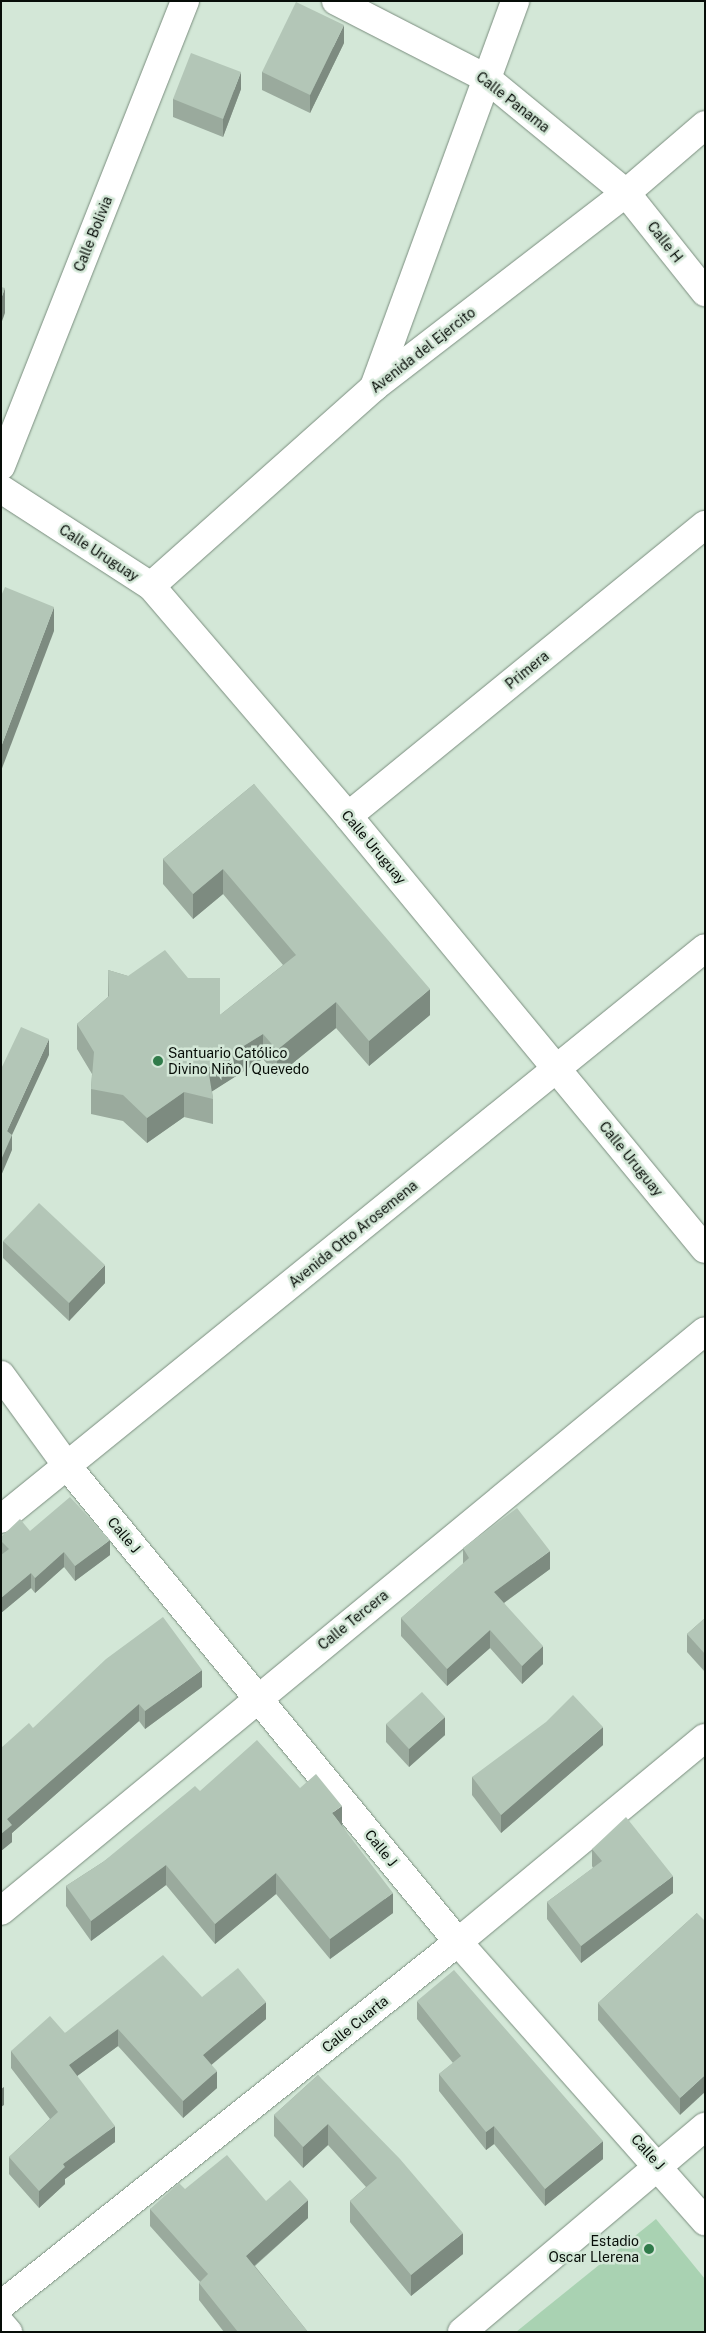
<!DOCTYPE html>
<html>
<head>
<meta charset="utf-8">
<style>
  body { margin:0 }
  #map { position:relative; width:706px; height:2333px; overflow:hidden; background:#d3e7d7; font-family:"Public Sans",sans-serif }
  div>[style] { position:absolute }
  .green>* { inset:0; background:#a9d2b2 }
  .roads { filter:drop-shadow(0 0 1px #7a8d7e) drop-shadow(0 0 1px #7a8d7e) }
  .street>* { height:28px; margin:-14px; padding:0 14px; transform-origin:14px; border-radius:14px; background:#fff }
  .secondary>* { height:28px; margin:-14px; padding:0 14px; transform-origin:14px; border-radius:14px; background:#fff }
  .wall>* { inset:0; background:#9aaa9d }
  .shaded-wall>* { inset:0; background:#7d8b80 }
  .building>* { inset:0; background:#b3c6b7 }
  .dots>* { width:14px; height:14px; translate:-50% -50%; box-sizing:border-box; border:2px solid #d3e7d7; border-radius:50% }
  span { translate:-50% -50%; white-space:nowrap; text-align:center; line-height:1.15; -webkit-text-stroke:5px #d3e7d7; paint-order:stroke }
  .street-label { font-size:14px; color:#070d08 }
  .poi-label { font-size:14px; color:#070d08 }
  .left { translate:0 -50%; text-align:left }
  .right { translate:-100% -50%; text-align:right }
  .frame { position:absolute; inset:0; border:2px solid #070d08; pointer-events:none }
</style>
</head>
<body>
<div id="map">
  <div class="green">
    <i style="clip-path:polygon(656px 2219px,705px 2279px,705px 2332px,516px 2332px)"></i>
  </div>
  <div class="roads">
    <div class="street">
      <i style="left:336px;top:1px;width:169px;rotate:27.2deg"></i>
      <i style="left:486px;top:78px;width:181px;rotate:39.4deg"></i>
      <i style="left:626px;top:193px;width:127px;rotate:51.4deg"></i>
      <i style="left:374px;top:387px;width:411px;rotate:-69.9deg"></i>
      <i style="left:1px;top:466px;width:500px;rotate:-68.41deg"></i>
      <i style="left:1px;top:489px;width:179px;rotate:32.9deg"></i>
      <i style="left:151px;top:586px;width:303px;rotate:49.4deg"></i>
      <i style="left:348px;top:816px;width:561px;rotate:50.5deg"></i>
      <i style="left:151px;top:586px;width:299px;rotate:-41.7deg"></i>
      <i style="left:374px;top:387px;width:318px;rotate:-37.6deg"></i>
      <i style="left:626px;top:193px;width:104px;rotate:-40.7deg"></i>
      <i style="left:348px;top:816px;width:461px;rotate:-39.2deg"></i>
      <i style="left:1px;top:1375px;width:112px;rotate:54deg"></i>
      <i style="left:67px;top:1466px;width:616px;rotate:50.6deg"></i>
      <i style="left:458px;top:1942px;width:373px;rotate:48.5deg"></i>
      <i style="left:1px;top:1911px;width:912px;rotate:-39.48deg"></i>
      <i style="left:1px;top:2305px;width:584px;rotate:-38.46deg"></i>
      <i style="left:458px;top:1942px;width:320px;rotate:-39.6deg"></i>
      <i style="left:1px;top:2324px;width:11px;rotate:49deg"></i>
      <i style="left:462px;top:2332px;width:318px;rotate:-40.2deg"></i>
    </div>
    <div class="secondary">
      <i style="left:1px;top:1519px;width:906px;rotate:-39.04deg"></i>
    </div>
  </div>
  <div class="wall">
    <i style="clip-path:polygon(344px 43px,310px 113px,262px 90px,262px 72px)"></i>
    <i style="clip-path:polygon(241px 89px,223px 137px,173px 117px,173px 99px)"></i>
    <i style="clip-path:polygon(254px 784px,430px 1015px,369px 1066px,336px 1028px,277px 1076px,263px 1059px,212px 1091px,213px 1099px,213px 1124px,184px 1117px,147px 1143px,123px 1121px,91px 1114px,91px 1089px,92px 1074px,77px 1049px,77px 1024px,108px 997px,108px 970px,128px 976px,188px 978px,220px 1015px,283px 965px,223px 894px,193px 919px,163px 884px,163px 859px)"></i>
    <i style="clip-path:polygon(3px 1241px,105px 1283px,69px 1321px,3px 1258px)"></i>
    <i style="clip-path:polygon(30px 1531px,110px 1555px,75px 1581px,64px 1567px,35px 1593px,31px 1588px,1px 1613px,1px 1537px)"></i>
    <i style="clip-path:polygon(463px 1548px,550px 1569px,504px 1603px,543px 1664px,522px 1684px,490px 1648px,447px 1686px,401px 1636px,401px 1618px,463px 1564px)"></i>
    <i style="clip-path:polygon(705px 1618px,705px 1672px,687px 1652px,687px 1634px)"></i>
    <i style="clip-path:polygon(202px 1687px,145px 1729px,139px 1721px,12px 1833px,12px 1842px,1px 1851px,1px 1748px,33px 1728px)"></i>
    <i style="clip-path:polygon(386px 1724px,445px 1735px,409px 1767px,386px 1742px)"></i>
    <i style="clip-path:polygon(603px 1745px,501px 1833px,472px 1795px,472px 1777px)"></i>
    <i style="clip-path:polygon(300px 1788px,342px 1825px,393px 1913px,330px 1959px,276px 1894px,215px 1944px,166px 1885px,91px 1941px,66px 1906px,66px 1886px,103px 1862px,200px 1791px)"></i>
    <i style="clip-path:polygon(592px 1849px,673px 1893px,581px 1963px,547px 1919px,547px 1902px,593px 1868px,592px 1866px)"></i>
    <i style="clip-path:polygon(697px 1913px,680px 2115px,598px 2020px,598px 2003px)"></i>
    <i style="clip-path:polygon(202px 1997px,266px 2019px,211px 2064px,217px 2088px,183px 2118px,118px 2046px,77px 2076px,115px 2142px,65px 2179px,65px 2184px,39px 2208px,9px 2174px,9px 2157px,50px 2119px,11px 2068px,11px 2051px,65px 2033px)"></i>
    <i style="clip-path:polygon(417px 2001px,603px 2159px,545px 2206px,494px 2144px,486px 2150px,439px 2091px,439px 2074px,453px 2063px,417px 2019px)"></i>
    <i style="clip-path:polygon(318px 2075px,463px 2254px,411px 2296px,350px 2222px,350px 2201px,366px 2187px,328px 2145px,303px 2168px,274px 2136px,274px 2115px)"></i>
    <i style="clip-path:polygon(185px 2189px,266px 2201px,308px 2218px,255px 2266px,308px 2332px,224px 2332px,199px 2300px,199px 2283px,200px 2282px,150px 2226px,150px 2209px)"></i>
  </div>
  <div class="shaded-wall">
    <i style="clip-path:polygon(344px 25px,344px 43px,310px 113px,310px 95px)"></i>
    <i style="clip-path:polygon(241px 72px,241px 89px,223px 137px,223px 119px)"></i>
    <i style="clip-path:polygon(5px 288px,5px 313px,1px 324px,1px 299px)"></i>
    <i style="clip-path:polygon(54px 607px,54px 631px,1px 771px,1px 747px)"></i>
    <i style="clip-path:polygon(223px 869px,223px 894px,193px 919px,193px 894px)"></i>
    <i style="clip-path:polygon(430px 989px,430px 1015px,369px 1066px,369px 1041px)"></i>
    <i style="clip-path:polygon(336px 1002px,336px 1028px,277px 1076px,277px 1050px)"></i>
    <i style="clip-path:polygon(263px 1034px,263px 1059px,208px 1094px,208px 1068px)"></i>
    <i style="clip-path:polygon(49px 1039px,49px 1055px,12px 1135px,12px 1150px,1px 1176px,1px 1160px,7px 1131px)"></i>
    <i style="clip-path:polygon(184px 1092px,184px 1117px,147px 1143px,147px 1118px)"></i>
    <i style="clip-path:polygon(105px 1265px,105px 1283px,69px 1321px,69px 1303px)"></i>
    <i style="clip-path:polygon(110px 1540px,110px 1555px,75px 1581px,75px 1566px)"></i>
    <i style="clip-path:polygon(550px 1551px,550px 1569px,494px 1610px,494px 1592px)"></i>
    <i style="clip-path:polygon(64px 1552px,64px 1567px,35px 1593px,35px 1578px)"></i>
    <i style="clip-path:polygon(31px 1573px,31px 1588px,1px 1613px,1px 1598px)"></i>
    <i style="clip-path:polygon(490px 1630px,490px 1648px,447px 1686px,447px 1669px)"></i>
    <i style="clip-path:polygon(543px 1646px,543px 1664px,522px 1684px,522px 1666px)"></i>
    <i style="clip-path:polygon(202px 1670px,202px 1687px,145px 1729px,145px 1711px)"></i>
    <i style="clip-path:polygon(139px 1704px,139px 1721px,12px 1833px,12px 1842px,1px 1851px,1px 1834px,7px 1819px)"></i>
    <i style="clip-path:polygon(445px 1717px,445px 1735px,409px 1767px,409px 1749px)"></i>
    <i style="clip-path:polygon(603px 1727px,603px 1745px,501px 1833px,501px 1815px)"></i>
    <i style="clip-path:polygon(342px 1806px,342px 1826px,332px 1813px)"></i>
    <i style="clip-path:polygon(166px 1865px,166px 1885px,91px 1941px,91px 1921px)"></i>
    <i style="clip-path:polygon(276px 1873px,276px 1894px,215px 1944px,215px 1924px)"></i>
    <i style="clip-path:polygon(673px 1876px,673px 1893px,581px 1963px,581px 1946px)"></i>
    <i style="clip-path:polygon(393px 1893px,393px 1913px,330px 1959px,330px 1939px)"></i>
    <i style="clip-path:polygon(266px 2002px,266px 2019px,203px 2072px,203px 2055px)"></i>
    <i style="clip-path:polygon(118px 2029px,118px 2046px,69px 2082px,69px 2065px)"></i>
    <i style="clip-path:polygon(217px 2071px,217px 2088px,183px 2118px,183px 2101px)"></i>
    <i style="clip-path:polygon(705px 2075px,705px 2092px,680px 2115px,680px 2098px)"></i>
    <i style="clip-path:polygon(4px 2087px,4px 2105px,1px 2107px,1px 2089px)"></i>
    <i style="clip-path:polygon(328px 2124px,328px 2145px,303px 2168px,303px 2147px)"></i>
    <i style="clip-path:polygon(115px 2126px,115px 2142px,65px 2179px,65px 2184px,39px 2208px,39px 2191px,63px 2164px)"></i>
    <i style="clip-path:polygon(494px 2126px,494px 2144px,486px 2150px,486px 2132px)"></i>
    <i style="clip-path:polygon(603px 2141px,603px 2159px,545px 2206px,545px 2189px)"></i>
    <i style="clip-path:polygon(308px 2200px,308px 2218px,246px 2273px,246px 2256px)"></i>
    <i style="clip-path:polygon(463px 2233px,463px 2254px,411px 2296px,411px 2275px)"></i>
  </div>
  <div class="building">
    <i style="clip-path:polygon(296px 2px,344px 25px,310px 95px,262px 72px)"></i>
    <i style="clip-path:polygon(191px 53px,241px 72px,223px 119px,173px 99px)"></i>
    <i style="clip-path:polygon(1px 287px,5px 288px,1px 299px)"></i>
    <i style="clip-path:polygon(5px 587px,54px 607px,1px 747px,1px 596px)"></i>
    <i style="clip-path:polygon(254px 784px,430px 989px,369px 1041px,336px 1002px,277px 1050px,263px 1034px,208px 1068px,213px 1099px,184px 1092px,147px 1118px,123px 1095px,91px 1089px,94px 1052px,77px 1024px,109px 996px,108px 970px,128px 976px,165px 950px,188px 978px,220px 978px,220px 1015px,296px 955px,223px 869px,193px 894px,163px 859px)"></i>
    <i style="clip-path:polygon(21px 1027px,49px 1039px,7px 1131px,12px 1135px,1px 1160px,1px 1069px)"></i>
    <i style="clip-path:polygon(39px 1203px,105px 1265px,69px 1303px,3px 1241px)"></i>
    <i style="clip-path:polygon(70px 1497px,110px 1540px,75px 1566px,64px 1552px,35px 1578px,31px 1573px,1px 1598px,1px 1555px,9px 1549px,1px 1541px,1px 1537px,20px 1519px,30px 1531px)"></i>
    <i style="clip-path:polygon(517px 1508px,550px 1551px,494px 1592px,543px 1646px,522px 1666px,490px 1630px,447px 1669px,401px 1618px,469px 1558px,463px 1548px)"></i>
    <i style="clip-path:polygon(163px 1617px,202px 1670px,145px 1711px,139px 1704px,7px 1819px,12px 1825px,1px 1834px,1px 1748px,29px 1723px,33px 1728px,106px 1659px)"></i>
    <i style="clip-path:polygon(705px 1618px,705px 1654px,687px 1634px)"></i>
    <i style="clip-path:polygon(422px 1692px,445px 1717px,409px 1749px,386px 1724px)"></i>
    <i style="clip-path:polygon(573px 1695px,603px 1727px,501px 1815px,472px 1777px,546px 1722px)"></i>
    <i style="clip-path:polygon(257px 1740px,300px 1788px,316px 1774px,342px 1806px,332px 1813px,393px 1893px,330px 1939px,276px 1873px,215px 1924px,166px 1865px,91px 1921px,66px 1886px,103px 1862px,195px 1786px,200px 1791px)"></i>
    <i style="clip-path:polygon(626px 1817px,673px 1876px,581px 1946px,547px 1902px,602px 1861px,592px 1849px)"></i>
    <i style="clip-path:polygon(697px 1913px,705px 1921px,705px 2075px,680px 2098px,598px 2003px)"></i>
    <i style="clip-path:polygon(163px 1955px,202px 1997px,238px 1968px,266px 2002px,203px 2055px,217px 2071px,183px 2101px,118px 2029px,69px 2065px,115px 2126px,63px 2164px,65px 2167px,39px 2191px,9px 2157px,58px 2112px,11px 2051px,50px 2016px,65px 2033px)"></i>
    <i style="clip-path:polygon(454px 1970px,603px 2141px,545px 2189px,494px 2126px,486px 2132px,439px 2074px,461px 2056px,417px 2001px)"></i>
    <i style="clip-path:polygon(318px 2075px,400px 2159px,463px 2233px,411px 2275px,350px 2201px,377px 2178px,328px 2124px,303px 2147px,274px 2115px)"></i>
    <i style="clip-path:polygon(227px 2155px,266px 2201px,290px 2180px,308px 2200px,246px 2256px,308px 2332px,238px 2332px,199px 2283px,208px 2274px,150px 2209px,179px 2183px,185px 2189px)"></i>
  </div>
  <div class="dots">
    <i style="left:158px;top:1061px;background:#307b4a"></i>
    <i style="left:649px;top:2249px;background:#307b4a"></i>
  </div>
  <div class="street-label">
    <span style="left:513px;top:102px;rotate:38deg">Calle Panama</span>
    <span style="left:93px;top:234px;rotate:-68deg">Calle Bolivia</span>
    <span style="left:665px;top:242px;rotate:52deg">Calle H</span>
    <span style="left:423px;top:350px;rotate:-38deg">Avenida del Ejercito</span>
    <span style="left:99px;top:553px;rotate:33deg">Calle Uruguay</span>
    <span style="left:527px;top:670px;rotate:-39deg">Primera</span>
    <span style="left:374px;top:847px;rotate:50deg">Calle Uruguay</span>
    <span style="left:631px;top:1159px;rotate:51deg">Calle Uruguay</span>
    <span style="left:353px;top:1234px;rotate:-39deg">Avenida Otto Arosemena</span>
    <span style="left:124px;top:1535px;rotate:50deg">Calle J</span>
    <span style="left:353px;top:1620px;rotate:-39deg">Calle Tercera</span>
    <span style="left:381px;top:1848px;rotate:51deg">Calle J</span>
    <span style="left:355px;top:2024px;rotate:-39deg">Calle Cuarta</span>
    <span style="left:648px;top:2152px;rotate:48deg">Calle J</span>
  </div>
  <div class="poi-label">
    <span class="left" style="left:168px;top:1061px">Santuario Católico<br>Divino Niño | Quevedo</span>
    <span class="right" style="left:639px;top:2249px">Estadio<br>Oscar Llerena</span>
  </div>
  <div class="frame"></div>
</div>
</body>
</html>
